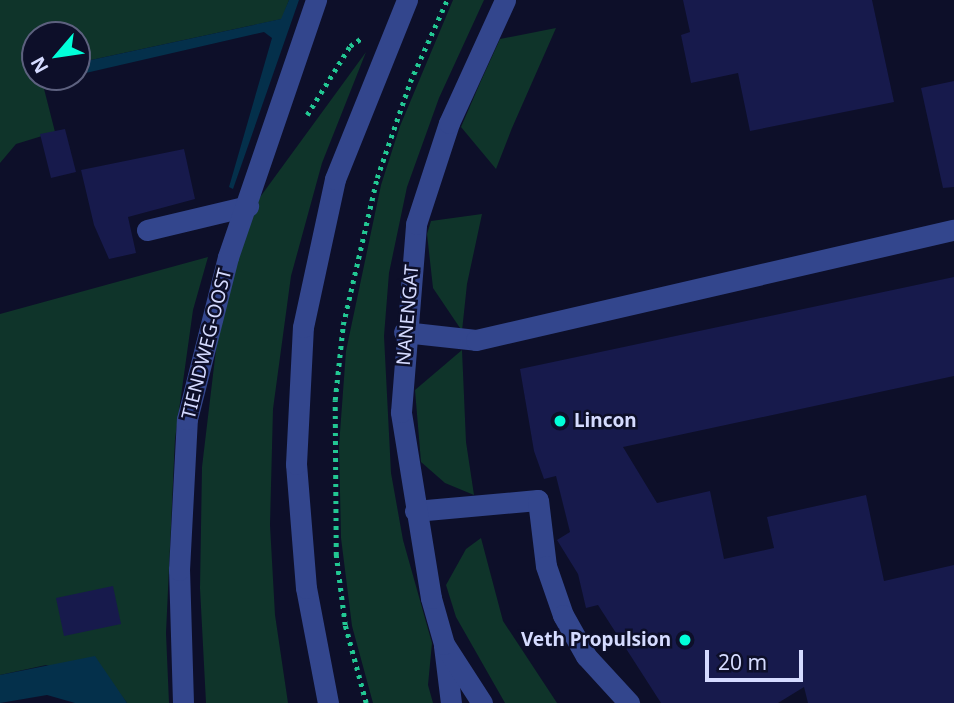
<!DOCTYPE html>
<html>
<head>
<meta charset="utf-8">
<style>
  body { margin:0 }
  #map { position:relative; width:954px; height:703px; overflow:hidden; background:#0d0f29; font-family:"Noto Sans",sans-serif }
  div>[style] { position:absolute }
  .green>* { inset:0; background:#0f342a }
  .water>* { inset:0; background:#04304b }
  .building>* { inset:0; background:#171a4c }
  .path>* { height:4.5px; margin-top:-2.25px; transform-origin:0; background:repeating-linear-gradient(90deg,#22c793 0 3.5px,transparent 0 8.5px) }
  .minor>* { height:21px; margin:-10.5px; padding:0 10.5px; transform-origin:10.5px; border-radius:10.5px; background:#33468d }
  .dots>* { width:19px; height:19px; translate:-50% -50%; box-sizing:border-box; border:4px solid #0d0f29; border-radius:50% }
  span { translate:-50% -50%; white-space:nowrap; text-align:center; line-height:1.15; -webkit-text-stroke:5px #0d0f29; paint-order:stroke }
  .street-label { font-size:19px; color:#d5dbff }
  .poi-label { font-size:19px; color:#d5dbff; font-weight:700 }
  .left { translate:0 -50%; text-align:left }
  .right { translate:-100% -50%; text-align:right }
  .north { position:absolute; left:21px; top:21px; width:70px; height:70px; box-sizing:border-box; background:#0d0f29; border:2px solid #5d617f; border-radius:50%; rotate:241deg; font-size:19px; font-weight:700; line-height:28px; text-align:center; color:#d5dbff }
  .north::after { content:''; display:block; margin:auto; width:24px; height:32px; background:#01ffd9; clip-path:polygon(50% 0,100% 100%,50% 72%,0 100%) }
  .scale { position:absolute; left:705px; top:650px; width:98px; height:32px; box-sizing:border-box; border:4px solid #d5dbff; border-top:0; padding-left:9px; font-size:21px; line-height:24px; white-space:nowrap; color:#d5dbff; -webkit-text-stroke:5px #0d0f29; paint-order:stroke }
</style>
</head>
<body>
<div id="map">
  <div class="green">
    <i style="clip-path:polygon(0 0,289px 0,282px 19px,77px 63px,77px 35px,35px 35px,35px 77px,41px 77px,55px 132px,16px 144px,0 163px)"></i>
    <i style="clip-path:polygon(453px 0,484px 0,439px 98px,407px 187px,389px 273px,384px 336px,391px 473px,403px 540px,432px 643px,428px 685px,433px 703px,373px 703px,352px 626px,341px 538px,339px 446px,346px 351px,381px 185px,400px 126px)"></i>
    <i style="clip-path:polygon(556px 28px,512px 128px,496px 169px,461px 127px,480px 83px,500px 39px)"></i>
    <i style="clip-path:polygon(366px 52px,322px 163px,291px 276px,273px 409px,270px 525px,275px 615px,288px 703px,206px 703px,200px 588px,202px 467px,220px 316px,255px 204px)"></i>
    <i style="clip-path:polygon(482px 214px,467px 284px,462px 331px,433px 288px,427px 234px,431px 221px)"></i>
    <i style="clip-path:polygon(208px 257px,193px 310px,175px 439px,166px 633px,169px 703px,127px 703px,115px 687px,46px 665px,0 675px,0 314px)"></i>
    <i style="clip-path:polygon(462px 350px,466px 442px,474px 495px,445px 483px,421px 462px,415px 390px)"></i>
    <i style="clip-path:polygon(481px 538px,503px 621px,557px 703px,505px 703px,456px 617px,446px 585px,466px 549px)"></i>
  </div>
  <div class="water">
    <i style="clip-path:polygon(289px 0,299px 0,233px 189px,229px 187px,272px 38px,264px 32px,77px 75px,77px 63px,281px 19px)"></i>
    <i style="clip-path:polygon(95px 656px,127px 703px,75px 703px,47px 695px,0 703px,0 675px)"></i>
  </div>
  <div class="building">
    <i style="clip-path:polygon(683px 0,872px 0,894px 102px,750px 131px,738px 73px,691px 83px,681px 35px,690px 32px)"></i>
    <i style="clip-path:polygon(954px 81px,954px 187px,943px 188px,921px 88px)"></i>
    <i style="clip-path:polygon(65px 129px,76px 172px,51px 178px,40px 134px)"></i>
    <i style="clip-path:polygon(184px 149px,195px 199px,128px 217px,136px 253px,109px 259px,94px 225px,81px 170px)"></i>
    <i style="clip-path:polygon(954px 277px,954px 376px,623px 447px,657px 503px,710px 491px,724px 559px,774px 548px,767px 517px,866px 495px,884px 581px,954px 565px,954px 703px,808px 703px,804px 687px,778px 703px,661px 703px,598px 605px,586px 608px,578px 574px,557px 540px,570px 532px,556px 476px,544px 479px,534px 451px,520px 369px)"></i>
    <i style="clip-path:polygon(113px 586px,121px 624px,64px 636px,56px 598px)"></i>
  </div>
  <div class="path">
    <i style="left:307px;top:115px;width:81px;rotate:-58.1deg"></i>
    <i style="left:350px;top:46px;width:14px;rotate:-34deg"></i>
    <i style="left:366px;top:703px;width:81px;rotate:-105.1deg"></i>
    <i style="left:345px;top:625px;width:71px;rotate:-97.3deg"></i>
    <i style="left:336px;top:555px;width:155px;rotate:-90.4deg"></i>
    <i style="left:335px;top:400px;width:75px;rotate:-83.9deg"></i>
    <i style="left:343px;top:325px;width:151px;rotate:-77deg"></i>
    <i style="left:377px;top:178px;width:102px;rotate:-71deg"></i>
    <i style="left:410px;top:82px;width:90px;rotate:-65.7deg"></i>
  </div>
  <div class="minor">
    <i style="left:147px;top:230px;width:104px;rotate:-13.4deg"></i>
    <i style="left:404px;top:332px;width:72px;rotate:6.3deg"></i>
    <i style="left:476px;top:340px;width:490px;rotate:-13deg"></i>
    <i style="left:415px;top:511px;width:123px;rotate:-5.1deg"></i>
    <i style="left:538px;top:500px;width:66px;rotate:83.1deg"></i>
    <i style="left:546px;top:566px;width:52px;rotate:70.9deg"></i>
    <i style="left:563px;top:615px;width:47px;rotate:60.7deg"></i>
    <i style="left:586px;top:656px;width:64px;rotate:47.5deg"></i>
    <i style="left:444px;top:646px;width:57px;rotate:83deg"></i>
    <i style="left:183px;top:703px;width:133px;rotate:-91.7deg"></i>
    <i style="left:179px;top:570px;width:151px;rotate:-87deg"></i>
    <i style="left:187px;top:419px;width:167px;rotate:-75.8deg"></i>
    <i style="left:228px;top:257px;width:272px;rotate:-71.1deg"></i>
    <i style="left:328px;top:703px;width:117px;rotate:-100.8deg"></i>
    <i style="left:306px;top:588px;width:124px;rotate:-94.6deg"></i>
    <i style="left:296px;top:464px;width:137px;rotate:-87.1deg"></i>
    <i style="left:303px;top:327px;width:151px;rotate:-77.8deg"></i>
    <i style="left:335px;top:179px;width:193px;rotate:-68.1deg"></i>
    <i style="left:482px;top:703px;width:70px;rotate:-122.8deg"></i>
    <i style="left:444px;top:644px;width:48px;rotate:-105.8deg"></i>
    <i style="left:431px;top:598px;width:188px;rotate:-99.2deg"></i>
    <i style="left:401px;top:412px;width:189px;rotate:-85.4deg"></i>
    <i style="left:416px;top:224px;width:106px;rotate:-71.9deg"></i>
    <i style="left:449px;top:123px;width:135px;rotate:-65.5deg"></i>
  </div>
  <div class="dots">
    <i style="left:560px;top:421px;background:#01ffd9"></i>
    <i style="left:685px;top:640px;background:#01ffd9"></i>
  </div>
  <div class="street-label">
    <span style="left:408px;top:315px;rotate:-85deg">NANENGAT</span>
    <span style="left:207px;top:344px;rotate:-76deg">TIENDWEG-OOST</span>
  </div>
  <div class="poi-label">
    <span class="left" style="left:574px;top:421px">Lincon</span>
    <span class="right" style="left:671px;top:640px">Veth Propulsion</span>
  </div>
  <div class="north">N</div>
  <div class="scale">20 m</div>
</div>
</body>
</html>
